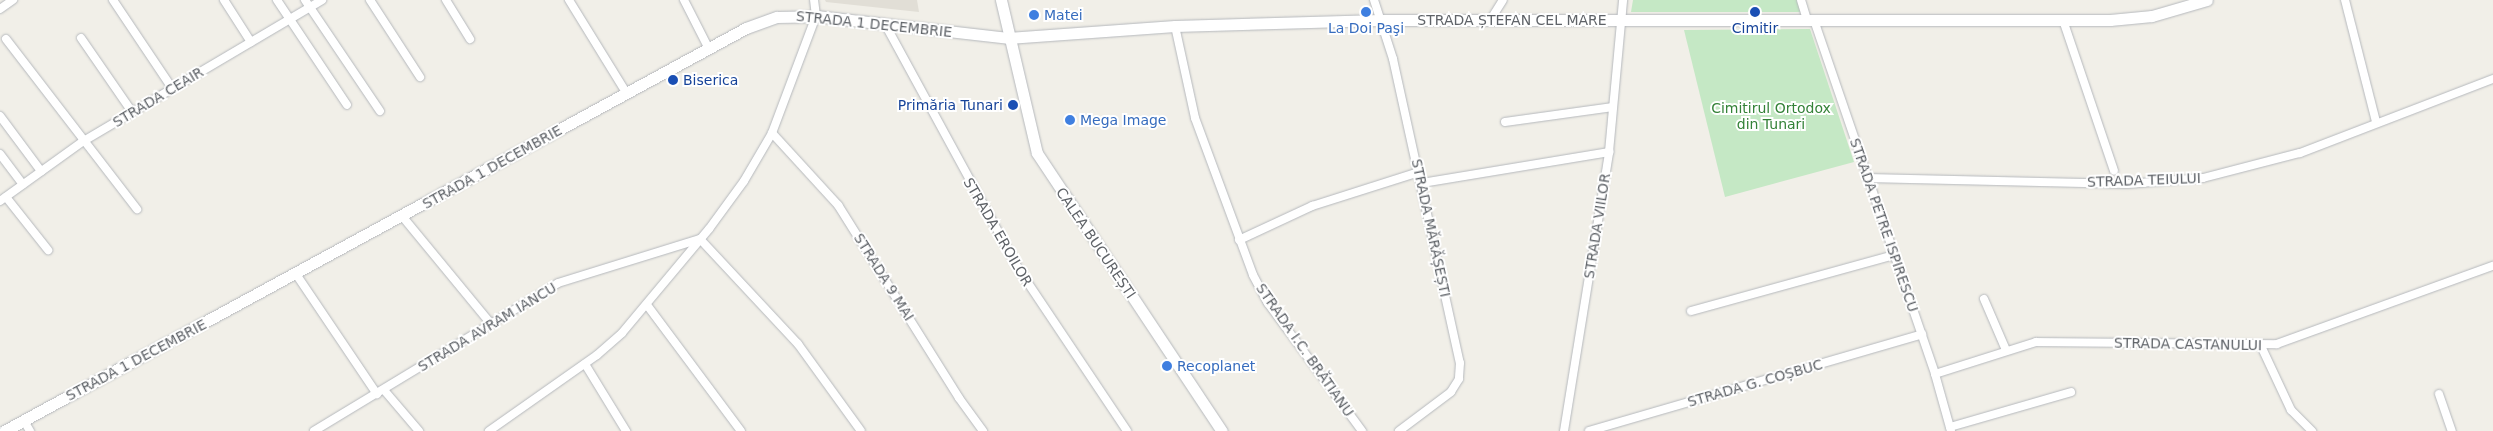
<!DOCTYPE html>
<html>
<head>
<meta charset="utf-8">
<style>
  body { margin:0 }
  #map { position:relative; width:2493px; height:431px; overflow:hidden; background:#f1efe8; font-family:"DejaVu Sans",sans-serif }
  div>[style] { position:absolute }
  .education>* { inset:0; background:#e1ded6 }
  .green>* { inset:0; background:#c5e8c5 }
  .roads { filter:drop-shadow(0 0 1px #b5b8bc) drop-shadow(0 0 1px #b5b8bc) }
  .minor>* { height:8px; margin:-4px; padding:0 4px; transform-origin:4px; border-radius:4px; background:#fff }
  .secondary>* { height:11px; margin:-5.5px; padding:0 5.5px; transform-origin:5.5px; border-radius:5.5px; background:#fff }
  .dots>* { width:14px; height:14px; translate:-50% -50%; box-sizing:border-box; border:2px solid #fff; border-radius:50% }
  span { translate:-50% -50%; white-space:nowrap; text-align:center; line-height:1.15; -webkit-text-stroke:4px #fff; paint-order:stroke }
  .shop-label { font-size:14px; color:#366cbe }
  .left { translate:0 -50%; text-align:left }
  .street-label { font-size:14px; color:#5f6368 }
  .transit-label { font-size:14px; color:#164399 }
  .right { translate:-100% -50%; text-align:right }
  .park-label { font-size:14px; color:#348238 }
</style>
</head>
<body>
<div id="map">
  <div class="education">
    <i style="clip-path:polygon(825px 0,917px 0,919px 12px,826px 2px)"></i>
  </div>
  <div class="green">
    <i style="clip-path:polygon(1633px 0,1798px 0,1802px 12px,1631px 12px)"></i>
    <i style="clip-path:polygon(1810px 29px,1854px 162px,1725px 197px,1684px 30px)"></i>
  </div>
  <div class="roads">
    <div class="minor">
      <i style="left:113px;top:0;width:106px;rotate:56.2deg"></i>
      <i style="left:224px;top:0;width:50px;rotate:57.3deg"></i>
      <i style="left:277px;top:0;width:126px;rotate:56.3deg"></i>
      <i style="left:305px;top:0;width:134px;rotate:56deg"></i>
      <i style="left:370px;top:0;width:92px;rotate:57deg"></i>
      <i style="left:446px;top:0;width:46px;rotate:58.4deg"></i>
      <i style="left:569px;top:0;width:110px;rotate:58.3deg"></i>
      <i style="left:684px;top:0;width:55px;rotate:63deg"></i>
      <i style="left:1374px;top:0;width:62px;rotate:72.1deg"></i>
      <i style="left:1393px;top:59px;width:311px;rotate:77.6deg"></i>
      <i style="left:1460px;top:363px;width:16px;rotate:94deg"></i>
      <i style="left:1459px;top:379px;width:15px;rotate:122deg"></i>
      <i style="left:1451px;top:392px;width:65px;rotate:143.1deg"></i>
      <i style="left:1801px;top:0;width:21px;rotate:73deg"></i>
      <i style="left:2345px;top:0;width:126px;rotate:75.7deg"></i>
      <i style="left:0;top:9px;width:16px;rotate:-35deg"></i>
      <i style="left:1491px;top:19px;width:22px;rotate:-58deg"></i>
      <i style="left:1814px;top:20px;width:374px;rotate:71.1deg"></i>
      <i style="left:1935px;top:374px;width:59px;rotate:74.3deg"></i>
      <i style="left:2063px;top:20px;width:159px;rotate:71.3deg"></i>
      <i style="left:885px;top:24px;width:278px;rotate:61.4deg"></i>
      <i style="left:1018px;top:268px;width:196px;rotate:56.2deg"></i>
      <i style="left:1175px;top:26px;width:94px;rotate:77.7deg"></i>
      <i style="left:1195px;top:118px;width:167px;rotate:69.7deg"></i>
      <i style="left:1253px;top:275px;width:32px;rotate:62deg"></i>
      <i style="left:1268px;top:303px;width:159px;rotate:53.7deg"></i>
      <i style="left:81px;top:38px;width:90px;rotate:55.4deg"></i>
      <i style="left:6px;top:39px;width:215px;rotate:52.4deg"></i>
      <i style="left:0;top:116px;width:69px;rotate:53.3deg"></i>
      <i style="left:1505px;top:122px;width:109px;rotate:-7.9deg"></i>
      <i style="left:772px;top:133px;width:98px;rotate:47.5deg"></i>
      <i style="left:838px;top:205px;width:228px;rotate:57.9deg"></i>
      <i style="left:959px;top:398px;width:41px;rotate:54deg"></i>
      <i style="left:0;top:154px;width:38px;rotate:53deg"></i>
      <i style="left:1867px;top:178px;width:260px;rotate:1.3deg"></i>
      <i style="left:2127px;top:184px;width:76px;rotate:-4.5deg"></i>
      <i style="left:2203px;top:178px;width:100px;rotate:-14.5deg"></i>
      <i style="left:2300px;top:153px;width:207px;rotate:-21deg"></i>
      <i style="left:1422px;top:183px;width:190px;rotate:-9.4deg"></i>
      <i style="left:6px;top:197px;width:68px;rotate:51.6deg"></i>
      <i style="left:0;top:201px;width:101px;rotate:-35.7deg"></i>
      <i style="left:82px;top:142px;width:279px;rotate:-30.6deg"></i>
      <i style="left:402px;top:216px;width:140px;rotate:50.5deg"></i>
      <i style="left:1239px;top:240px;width:81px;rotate:-25deg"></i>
      <i style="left:1312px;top:206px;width:112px;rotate:-17.6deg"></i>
      <i style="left:296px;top:274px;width:145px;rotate:56deg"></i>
      <i style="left:1984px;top:299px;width:56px;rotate:66.7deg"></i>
      <i style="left:647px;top:305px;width:157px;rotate:53.3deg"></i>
      <i style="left:1691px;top:311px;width:211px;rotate:-15.4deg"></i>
      <i style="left:2261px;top:346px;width:71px;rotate:64.9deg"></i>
      <i style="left:2291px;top:410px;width:30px;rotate:45deg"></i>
      <i style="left:585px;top:364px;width:79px;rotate:58.5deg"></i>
      <i style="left:1935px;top:374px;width:106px;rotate:-17.6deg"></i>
      <i style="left:2036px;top:342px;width:241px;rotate:0.5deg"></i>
      <i style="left:2277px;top:344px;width:230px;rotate:-19.9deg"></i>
      <i style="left:384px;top:390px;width:54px;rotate:49.5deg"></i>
      <i style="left:2439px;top:394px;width:39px;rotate:71deg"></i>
      <i style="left:24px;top:421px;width:12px;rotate:59deg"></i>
      <i style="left:1950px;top:427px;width:126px;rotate:-16.1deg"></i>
      <i style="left:314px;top:431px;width:285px;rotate:-31.2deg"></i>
      <i style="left:558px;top:283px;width:149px;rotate:-17.2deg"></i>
      <i style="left:700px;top:239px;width:144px;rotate:47deg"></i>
      <i style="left:798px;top:344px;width:107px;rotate:54.1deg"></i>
      <i style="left:489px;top:431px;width:132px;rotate:-35.1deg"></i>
      <i style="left:597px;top:355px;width:33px;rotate:-41deg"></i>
      <i style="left:622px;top:333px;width:136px;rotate:-50.1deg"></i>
      <i style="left:709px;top:229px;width:59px;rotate:-53.9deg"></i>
      <i style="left:744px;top:181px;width:56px;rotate:-59.7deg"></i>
      <i style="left:772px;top:133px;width:125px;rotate:-69.4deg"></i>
      <i style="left:816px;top:16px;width:16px;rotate:-97deg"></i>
      <i style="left:1564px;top:431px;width:283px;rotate:-80.8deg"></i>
      <i style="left:1609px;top:152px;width:153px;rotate:-84.7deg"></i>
      <i style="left:1589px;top:431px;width:347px;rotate:-16.2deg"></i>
    </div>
    <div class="secondary">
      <i style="left:1001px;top:0;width:157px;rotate:76.8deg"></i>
      <i style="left:1037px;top:153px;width:334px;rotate:56.4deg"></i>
      <i style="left:4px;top:431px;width:844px;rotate:-28.51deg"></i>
      <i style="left:746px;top:28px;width:33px;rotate:-20deg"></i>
      <i style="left:777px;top:17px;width:39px;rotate:-1deg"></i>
      <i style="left:816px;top:16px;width:193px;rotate:6.5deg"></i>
      <i style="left:1008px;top:38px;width:167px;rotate:-4.1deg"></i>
      <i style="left:1175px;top:26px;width:205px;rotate:-1.7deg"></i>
      <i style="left:1380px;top:20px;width:730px"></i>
      <i style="left:2110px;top:20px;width:42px;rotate:-5.4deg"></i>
      <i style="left:2152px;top:16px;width:57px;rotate:-16.2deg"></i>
    </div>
  </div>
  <div class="dots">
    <i style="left:1366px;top:12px;background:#3f7fe0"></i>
    <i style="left:1755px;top:12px;background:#1a4fb4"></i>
    <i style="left:1034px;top:15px;background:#3f7fe0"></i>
    <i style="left:673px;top:80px;background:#1a4fb4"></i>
    <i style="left:1013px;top:105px;background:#1a4fb4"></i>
    <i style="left:1070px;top:120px;background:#3f7fe0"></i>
    <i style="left:1167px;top:366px;background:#3f7fe0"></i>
  </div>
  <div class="shop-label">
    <span class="left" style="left:1044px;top:15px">Matei</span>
    <span style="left:1366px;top:28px">La Doi Paşi</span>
    <span class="left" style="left:1080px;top:120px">Mega Image</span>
    <span class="left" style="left:1177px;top:366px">Recoplanet</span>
  </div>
  <div class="street-label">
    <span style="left:1512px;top:20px">STRADA ȘTEFAN CEL MARE</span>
    <span style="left:874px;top:24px;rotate:6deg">STRADA 1 DECEMBRIE</span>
    <span style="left:158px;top:97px;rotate:-31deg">STRADA CEAIR</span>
    <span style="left:492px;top:167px;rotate:-29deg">STRADA 1 DECEMBRIE</span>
    <span style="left:2144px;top:180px;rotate:-2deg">STRADA TEIULUI</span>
    <span style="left:1884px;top:225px;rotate:71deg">STRADA PETRE ISPIRESCU</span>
    <span style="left:1597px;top:226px;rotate:-81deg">STRADA VIILOR</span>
    <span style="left:1431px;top:228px;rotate:78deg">STRADA MĂRĂȘEȘTI</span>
    <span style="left:998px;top:232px;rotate:60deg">STRADA EROILOR</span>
    <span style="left:1096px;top:243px;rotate:56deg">CALEA BUCUREȘTI</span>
    <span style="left:884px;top:277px;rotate:58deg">STRADA 9 MAI</span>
    <span style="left:487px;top:327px;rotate:-31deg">STRADA AVRAM IANCU</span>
    <span style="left:2188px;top:344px;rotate:1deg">STRADA CASTANULUI</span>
    <span style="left:1305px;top:350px;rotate:55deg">STRADA I.C. BRĂTIANU</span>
    <span style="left:136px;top:360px;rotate:-28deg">STRADA 1 DECEMBRIE</span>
    <span style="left:1755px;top:383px;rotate:-16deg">STRADA G. COȘBUC</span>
  </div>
  <div class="transit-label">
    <span style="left:1755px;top:28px">Cimitir</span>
    <span class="left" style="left:683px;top:80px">Biserica</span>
    <span class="right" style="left:1003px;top:105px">Primăria Tunari</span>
  </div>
  <div class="park-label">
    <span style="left:1771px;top:116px">Cimitirul Ortodox<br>din Tunari</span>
  </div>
</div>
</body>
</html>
